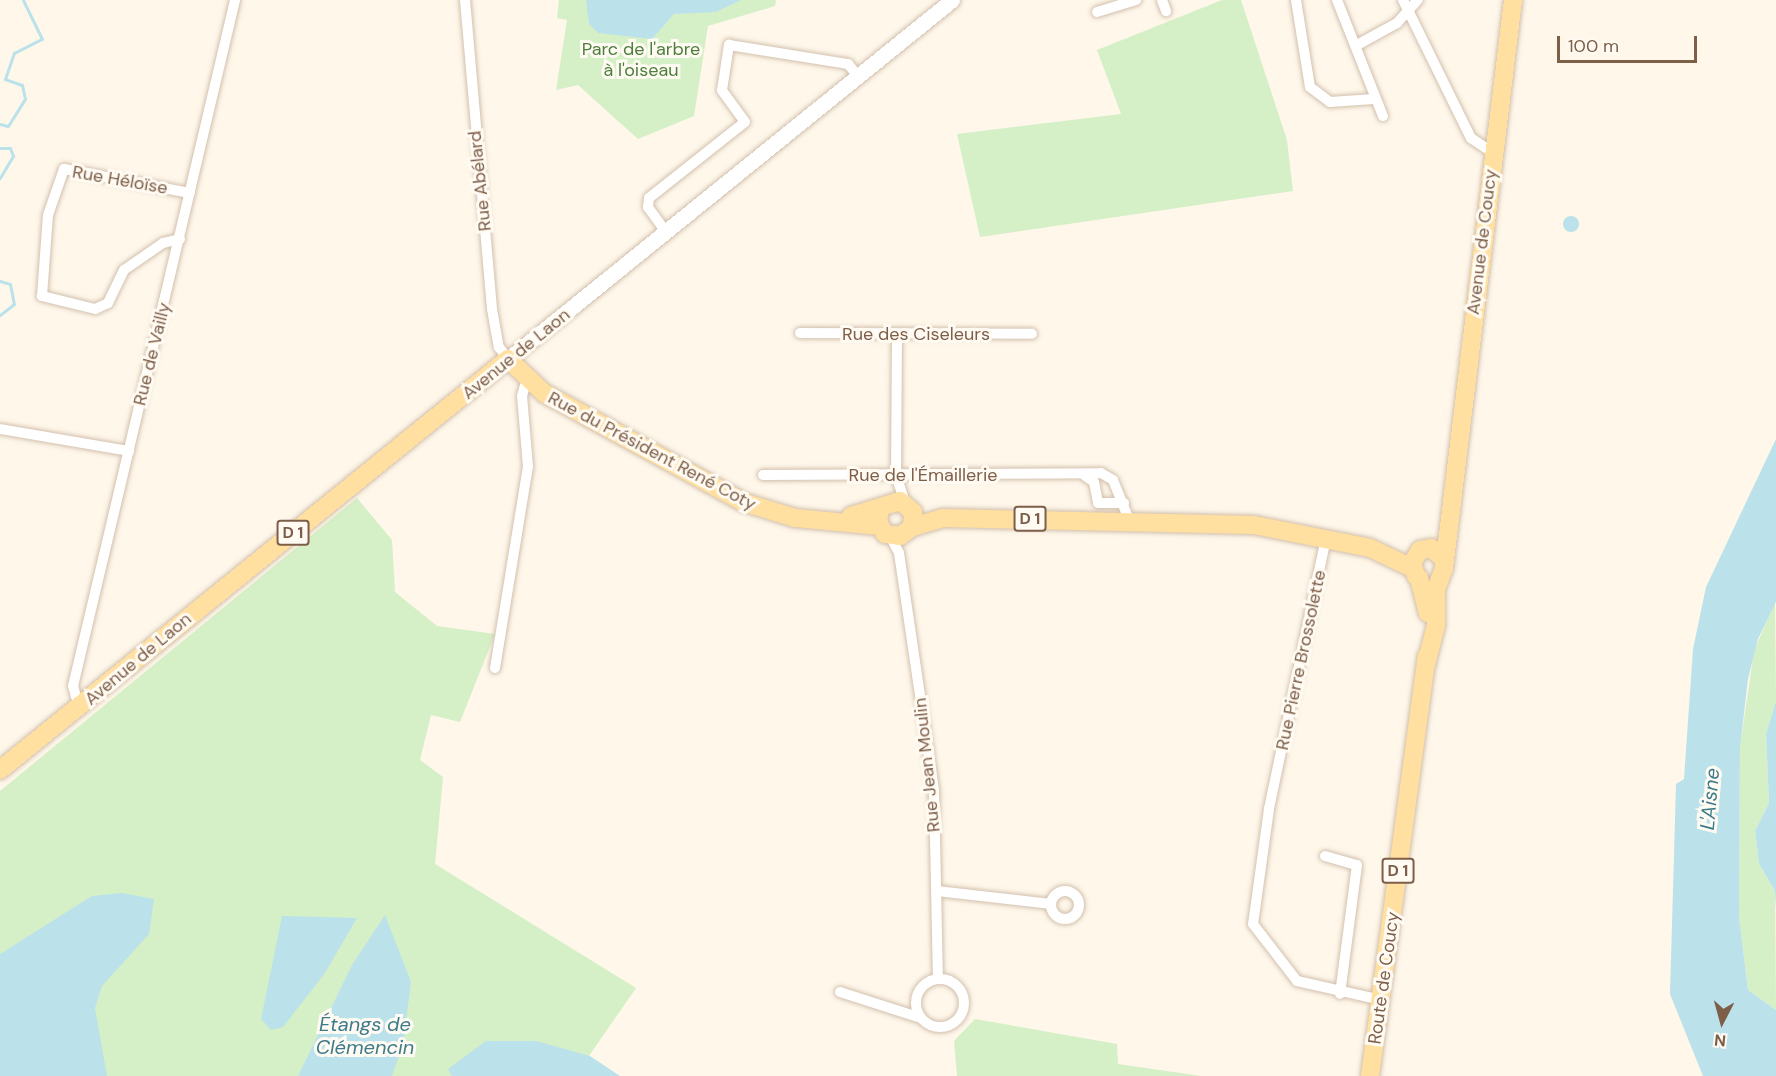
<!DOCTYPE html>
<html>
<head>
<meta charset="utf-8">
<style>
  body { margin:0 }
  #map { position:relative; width:1776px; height:1076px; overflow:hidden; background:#fef7ea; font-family:"DM Sans",sans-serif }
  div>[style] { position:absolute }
  .green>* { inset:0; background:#d5efc6 }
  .water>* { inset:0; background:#bbe2eb }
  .round { border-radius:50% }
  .stream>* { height:3px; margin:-1.5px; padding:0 1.5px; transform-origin:1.5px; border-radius:1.5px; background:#bbe2eb }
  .roads { filter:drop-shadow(0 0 2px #d3c0ad) drop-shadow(0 0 2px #d3c0ad) }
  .street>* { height:10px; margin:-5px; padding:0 5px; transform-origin:5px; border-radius:5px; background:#fff }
  .street>.ring { margin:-5px; padding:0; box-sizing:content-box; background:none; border:10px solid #fff; border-radius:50% }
  .secondary>* { height:15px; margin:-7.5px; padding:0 7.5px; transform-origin:7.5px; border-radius:7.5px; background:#fff }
  .primary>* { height:18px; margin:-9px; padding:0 9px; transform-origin:9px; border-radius:9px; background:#ffe0a1 }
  span { translate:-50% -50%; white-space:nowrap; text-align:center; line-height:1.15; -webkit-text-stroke:6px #fffbf3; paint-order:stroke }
  .shield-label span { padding:2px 4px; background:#fffbf3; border:2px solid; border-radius:4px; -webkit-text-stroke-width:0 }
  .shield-label { font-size:16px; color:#7d5e49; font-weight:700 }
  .park-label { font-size:18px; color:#4d7e3d }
  .street-label { font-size:18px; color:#7d5e49 }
  .water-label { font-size:20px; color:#3d7b8b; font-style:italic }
  .north { position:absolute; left:1692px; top:992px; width:60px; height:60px; -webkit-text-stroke:4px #fffbf3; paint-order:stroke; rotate:186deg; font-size:16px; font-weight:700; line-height:24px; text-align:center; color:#7d5e49 }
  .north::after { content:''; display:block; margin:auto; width:21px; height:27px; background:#7d5e49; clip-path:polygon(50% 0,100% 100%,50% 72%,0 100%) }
  .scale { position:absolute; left:1557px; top:36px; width:140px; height:27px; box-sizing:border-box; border:3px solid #7d5e49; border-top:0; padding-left:8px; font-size:18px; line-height:21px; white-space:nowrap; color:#7d5e49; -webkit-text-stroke:4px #fffbf3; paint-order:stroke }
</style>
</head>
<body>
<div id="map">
  <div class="green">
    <i style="clip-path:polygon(559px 0,776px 0,775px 6px,708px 26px,694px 116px,638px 139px,578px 85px,556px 90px,567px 20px,557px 18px)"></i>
    <i style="clip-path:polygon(1222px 0,1241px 0,1287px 140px,1293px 191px,980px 237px,957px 134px,1121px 114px,1097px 50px)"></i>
    <i style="clip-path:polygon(357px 498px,392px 540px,395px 592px,437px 626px,495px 634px,460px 722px,431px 715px,420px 760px,443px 777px,435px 864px,636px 988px,575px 1076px,0 1076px,0 791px)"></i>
    <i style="clip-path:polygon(1775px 602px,1776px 701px,1766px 734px,1769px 803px,1755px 831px,1759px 864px,1775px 891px,1776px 1010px,1748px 990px,1739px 917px,1740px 747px,1754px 651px)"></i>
    <i style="clip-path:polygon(975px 1019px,1117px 1044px,1118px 1064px,1201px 1076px,957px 1076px,954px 1041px)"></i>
  </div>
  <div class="water">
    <i style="clip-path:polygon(586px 0,741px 0,716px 12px,674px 14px,652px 39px,598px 33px,589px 24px)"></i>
    <i class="round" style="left:1563px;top:216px;width:16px;height:16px"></i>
    <i style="clip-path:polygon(1776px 439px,1776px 602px,1758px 639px,1748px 679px,1740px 748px,1739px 917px,1748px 990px,1776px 1010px,1776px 1076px,1703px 1076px,1670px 994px,1676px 784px,1684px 779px,1693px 649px,1706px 587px)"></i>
    <i style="clip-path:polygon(1776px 701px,1776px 910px,1775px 891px,1759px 864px,1755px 831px,1769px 803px,1766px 734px)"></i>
    <i style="clip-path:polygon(122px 893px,154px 899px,149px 934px,102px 986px,95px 1008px,107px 1076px,0 1076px,0 954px,92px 896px)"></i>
    <i style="clip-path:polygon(385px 915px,411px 982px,403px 1045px,392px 1076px,298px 1076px,352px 965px)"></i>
    <i style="clip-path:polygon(282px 916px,357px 918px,325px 973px,283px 1027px,271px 1030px,261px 1019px)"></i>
    <i style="clip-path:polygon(486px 1041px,536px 1041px,590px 1056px,620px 1076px,452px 1076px,448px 1069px)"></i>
  </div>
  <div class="stream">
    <i style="left:0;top:124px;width:8px;rotate:14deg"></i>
    <i style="left:8px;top:126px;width:32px;rotate:-58deg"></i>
    <i style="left:25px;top:99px;width:14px;rotate:-102deg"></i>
    <i style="left:22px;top:85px;width:18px;rotate:-161deg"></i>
    <i style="left:5px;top:79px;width:28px;rotate:-71deg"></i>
    <i style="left:14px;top:53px;width:31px;rotate:-27deg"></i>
    <i style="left:42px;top:39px;width:43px;rotate:-116deg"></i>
    <i style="left:0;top:148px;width:10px"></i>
    <i style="left:10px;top:148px;width:9px;rotate:69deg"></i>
    <i style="left:13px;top:156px;width:26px;rotate:121deg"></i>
    <i style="left:0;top:281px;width:10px;rotate:17deg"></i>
    <i style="left:10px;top:284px;width:20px;rotate:79deg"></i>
    <i style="left:14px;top:304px;width:18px;rotate:142deg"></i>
  </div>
  <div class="roads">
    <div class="street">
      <i style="left:465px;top:0;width:310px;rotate:85deg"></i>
      <i style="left:492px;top:309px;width:39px;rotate:80deg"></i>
      <i style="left:499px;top:347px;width:15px;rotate:53deg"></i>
      <i style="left:1162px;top:0;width:12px;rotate:70deg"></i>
      <i style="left:1296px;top:0;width:88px;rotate:80.9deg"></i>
      <i style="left:1310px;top:87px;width:25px;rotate:37deg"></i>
      <i style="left:1330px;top:102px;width:44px;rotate:-3.9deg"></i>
      <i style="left:1337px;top:0;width:125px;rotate:68.4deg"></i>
      <i style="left:1403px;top:0;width:154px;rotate:63.8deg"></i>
      <i style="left:1471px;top:138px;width:27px;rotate:34deg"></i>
      <i style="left:1097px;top:12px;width:41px;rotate:-17.1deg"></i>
      <i style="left:1357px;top:45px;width:46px;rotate:-28.8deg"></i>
      <i style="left:1397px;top:23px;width:31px;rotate:-48deg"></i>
      <i style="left:666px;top:232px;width:31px;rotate:-126deg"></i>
      <i style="left:648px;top:207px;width:9px;rotate:-84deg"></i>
      <i style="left:649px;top:198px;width:122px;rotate:-38.4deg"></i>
      <i style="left:745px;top:122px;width:39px;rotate:-126deg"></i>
      <i style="left:722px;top:90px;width:46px;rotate:-81.2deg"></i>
      <i style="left:729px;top:45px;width:121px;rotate:9.1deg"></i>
      <i style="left:848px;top:64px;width:16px;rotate:50deg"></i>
      <i style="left:180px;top:239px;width:17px;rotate:167deg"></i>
      <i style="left:163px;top:243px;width:47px;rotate:145.3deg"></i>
      <i style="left:124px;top:270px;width:37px;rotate:116deg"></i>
      <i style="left:108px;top:303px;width:14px;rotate:155deg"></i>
      <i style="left:95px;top:309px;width:55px;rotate:-166.2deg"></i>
      <i style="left:42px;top:296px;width:81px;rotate:-85.8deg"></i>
      <i style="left:48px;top:215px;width:49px;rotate:-70.8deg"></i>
      <i style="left:64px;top:169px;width:128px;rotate:10.8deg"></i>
      <i style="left:800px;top:333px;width:232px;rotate:0.2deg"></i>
      <i style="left:897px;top:334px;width:141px;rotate:90.4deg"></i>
      <i style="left:896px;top:475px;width:29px;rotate:72deg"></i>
      <i style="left:0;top:429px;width:131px;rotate:9.7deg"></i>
      <i style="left:763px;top:475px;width:338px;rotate:-0.3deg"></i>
      <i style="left:1101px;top:473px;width:14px;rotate:30deg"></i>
      <i style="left:1113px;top:480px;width:40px;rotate:68deg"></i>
      <i style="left:1084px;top:475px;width:12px;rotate:35deg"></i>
      <i style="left:1094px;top:482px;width:21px;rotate:79deg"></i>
      <i style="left:1098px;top:503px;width:26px"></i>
      <i style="left:890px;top:536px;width:19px;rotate:62deg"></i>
      <i style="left:899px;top:553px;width:241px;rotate:81.6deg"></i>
      <i style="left:934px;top:791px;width:188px;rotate:88.8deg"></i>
      <i style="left:1326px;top:538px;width:277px;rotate:101.9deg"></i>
      <i style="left:1269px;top:809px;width:116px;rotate:97.9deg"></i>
      <i style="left:1253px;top:924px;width:72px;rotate:52.3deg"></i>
      <i style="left:1297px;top:981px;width:86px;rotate:12.7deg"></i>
      <i style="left:495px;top:668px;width:204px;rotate:-80.7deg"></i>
      <i style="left:528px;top:467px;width:71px;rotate:-94.8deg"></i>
      <i style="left:522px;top:396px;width:18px;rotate:-74deg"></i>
      <i style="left:79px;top:708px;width:23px;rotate:-105deg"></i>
      <i style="left:73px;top:686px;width:705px;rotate:-76.71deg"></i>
      <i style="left:1325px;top:856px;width:33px;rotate:16deg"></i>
      <i style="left:1357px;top:865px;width:130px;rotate:97.5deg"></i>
      <i style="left:937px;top:891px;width:115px;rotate:6.5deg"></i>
      <i class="ring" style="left:1051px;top:891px;width:18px;height:18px"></i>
      <i class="ring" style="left:916px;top:979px;width:38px;height:38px"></i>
      <i style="left:840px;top:992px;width:85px;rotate:17.8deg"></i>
    </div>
    <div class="secondary">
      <i style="left:508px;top:359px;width:571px;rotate:-38.96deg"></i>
    </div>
    <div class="primary">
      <i style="left:851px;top:516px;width:51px;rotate:-17deg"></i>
      <i style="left:900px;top:501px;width:17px;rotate:40deg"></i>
      <i style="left:913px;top:512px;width:15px;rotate:94deg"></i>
      <i style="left:912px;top:527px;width:15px;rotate:143deg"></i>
      <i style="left:900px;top:536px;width:15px;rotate:-172deg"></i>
      <i style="left:885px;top:534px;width:14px;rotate:-120deg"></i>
      <i style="left:878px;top:522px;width:12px;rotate:-81deg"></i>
      <i style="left:912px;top:527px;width:32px;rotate:-16deg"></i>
      <i style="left:943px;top:518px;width:311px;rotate:1.3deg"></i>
      <i style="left:1254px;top:525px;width:118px;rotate:11.2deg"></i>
      <i style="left:1370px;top:548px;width:47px;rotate:25.5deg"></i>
      <i style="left:1416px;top:576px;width:14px;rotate:-107deg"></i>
      <i style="left:1412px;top:563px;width:15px;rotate:-58deg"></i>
      <i style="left:1420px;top:550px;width:11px;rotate:-10deg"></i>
      <i style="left:1431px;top:548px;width:16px;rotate:40deg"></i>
      <i style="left:1419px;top:578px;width:36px;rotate:76deg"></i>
      <i style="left:1426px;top:665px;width:41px;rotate:-76deg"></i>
      <i style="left:1436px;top:625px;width:36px;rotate:-90deg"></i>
      <i style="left:1436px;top:589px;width:22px;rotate:-69deg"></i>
      <i style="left:1444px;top:568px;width:572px;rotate:-83.07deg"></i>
      <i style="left:0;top:770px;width:653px;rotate:-38.97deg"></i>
      <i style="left:508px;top:359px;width:50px;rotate:43.4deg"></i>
      <i style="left:544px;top:393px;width:227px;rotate:28.7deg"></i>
      <i style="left:743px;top:502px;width:54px;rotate:17.1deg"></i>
      <i style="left:795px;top:518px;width:84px;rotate:5.4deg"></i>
      <i style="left:1370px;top:1076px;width:424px;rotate:-82.3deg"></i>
    </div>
  </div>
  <div class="shield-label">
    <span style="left:1030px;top:519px">D 1</span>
    <span style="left:293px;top:533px">D 1</span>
    <span style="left:1398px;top:871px">D 1</span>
  </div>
  <div class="park-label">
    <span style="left:641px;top:60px">Parc de l'arbre<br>à l'oiseau</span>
  </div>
  <div class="street-label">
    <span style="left:120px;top:180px;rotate:10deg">Rue Héloïse</span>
    <span style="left:480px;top:181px;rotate:-96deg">Rue Abélard</span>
    <span style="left:1482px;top:242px;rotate:-83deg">Avenue de Coucy</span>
    <span style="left:916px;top:334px">Rue des Ciseleurs</span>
    <span style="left:152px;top:354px;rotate:-76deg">Rue de Vailly</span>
    <span style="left:516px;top:354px;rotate:-39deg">Avenue de Laon</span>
    <span style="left:652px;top:451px;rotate:28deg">Rue du Président René Coty</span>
    <span style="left:923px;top:475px">Rue de l'Émaillerie</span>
    <span style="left:138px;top:659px;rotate:-40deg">Avenue de Laon</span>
    <span style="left:1301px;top:660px;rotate:-78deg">Rue Pierre Brossolette</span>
    <span style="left:927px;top:765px;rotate:-96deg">Rue Jean Moulin</span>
    <span style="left:1384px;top:978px;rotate:-82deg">Route de Coucy</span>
  </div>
  <div class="water-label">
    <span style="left:1710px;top:799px;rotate:-85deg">L'Aisne</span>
    <span style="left:365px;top:1036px">Étangs de<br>Clémencin</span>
  </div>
  <div class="north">N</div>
  <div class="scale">100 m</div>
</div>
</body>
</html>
